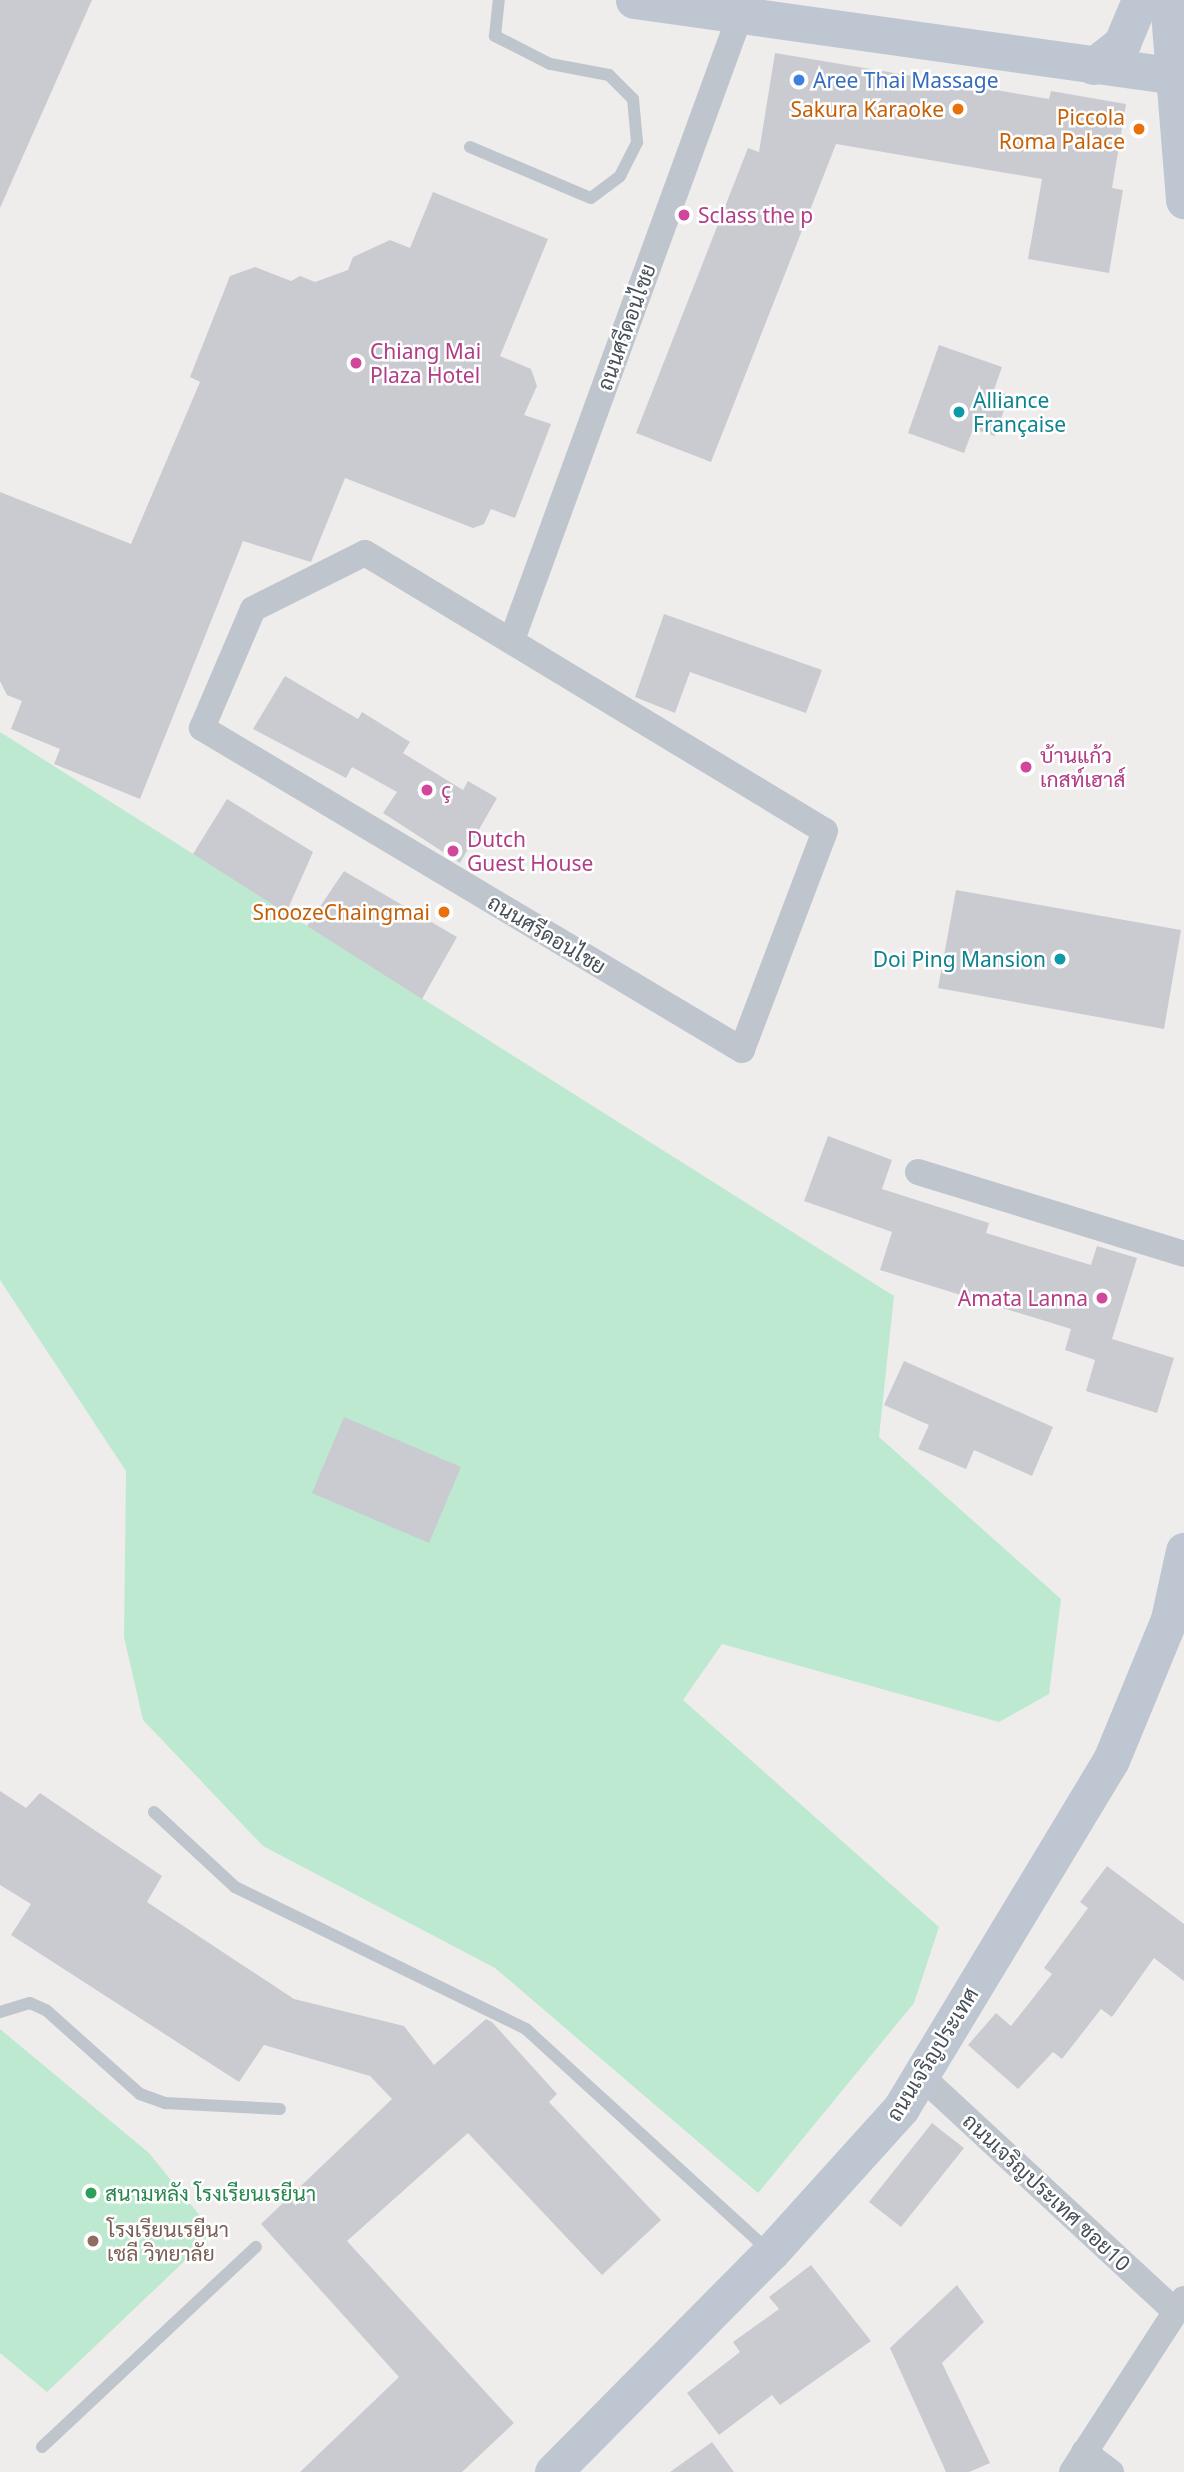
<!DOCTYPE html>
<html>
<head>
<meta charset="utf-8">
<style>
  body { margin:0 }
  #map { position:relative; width:1184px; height:2472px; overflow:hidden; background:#efecec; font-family:"Noto Sans",Sarabun,sans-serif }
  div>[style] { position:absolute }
  .green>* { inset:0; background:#bde9d1 }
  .building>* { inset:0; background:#cacbd1 }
  .lane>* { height:12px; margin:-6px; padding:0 6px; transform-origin:6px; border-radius:6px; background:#bec5cd }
  .street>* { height:26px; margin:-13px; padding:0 13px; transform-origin:13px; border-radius:13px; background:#bec5cd }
  .secondary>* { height:37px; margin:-18.5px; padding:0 18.5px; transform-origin:18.5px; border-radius:18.5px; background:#bec6d2 }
  .dots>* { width:19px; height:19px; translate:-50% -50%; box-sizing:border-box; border:4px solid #fff; border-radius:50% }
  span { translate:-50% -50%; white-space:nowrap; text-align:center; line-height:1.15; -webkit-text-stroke:5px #fff; paint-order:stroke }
  .shop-label { font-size:21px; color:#366cbe }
  .left { translate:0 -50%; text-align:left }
  .food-label { font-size:21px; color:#c56008 }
  .right { translate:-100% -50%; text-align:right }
  .hotel-label { font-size:21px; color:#b23c85 }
  .street-label { font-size:21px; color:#464e57 }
  .culture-label { font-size:21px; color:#0d838f }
  .leisure-label { font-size:21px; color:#27864d }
  .education-label { font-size:21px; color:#785e54 }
</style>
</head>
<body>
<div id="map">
  <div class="green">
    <i style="clip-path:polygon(0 732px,894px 1296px,879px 1437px,1061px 1599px,1049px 1694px,999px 1722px,722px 1644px,683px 1700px,939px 1927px,914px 2003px,758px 2193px,495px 1968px,263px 1846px,143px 1720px,124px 1637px,126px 1471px,0 1280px)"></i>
    <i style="clip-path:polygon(0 2029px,149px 2153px,214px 2233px,47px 2392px,0 2353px)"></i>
  </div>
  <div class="building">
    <i style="clip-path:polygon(0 0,92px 0,0 208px)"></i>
    <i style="clip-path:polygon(775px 53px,1049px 99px,1051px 91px,1126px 104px,1112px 188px,1123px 190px,1109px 273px,1028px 259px,1042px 179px,836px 144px,711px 462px,636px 433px,748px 148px,759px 152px)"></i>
    <i style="clip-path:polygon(433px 192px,548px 239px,500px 356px,531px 369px,537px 386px,524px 415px,551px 424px,515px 518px,491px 509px,484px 524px,473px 528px,345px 478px,311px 562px,243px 541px,140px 799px,54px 764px,60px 749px,11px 729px,22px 701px,7px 695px,0 681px,0 492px,131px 544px,200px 382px,190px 377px,230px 276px,255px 267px,291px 281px,300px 276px,315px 282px,348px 270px,353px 257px,390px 240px,410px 248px)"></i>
    <i style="clip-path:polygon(939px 345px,1002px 367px,994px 390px,1009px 395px,995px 436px,973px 429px,964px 453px,908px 433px)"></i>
    <i style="clip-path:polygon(664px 614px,822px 670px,806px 713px,690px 672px,675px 713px,635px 697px)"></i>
    <i style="clip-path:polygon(285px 676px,358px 719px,362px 712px,410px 742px,403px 753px,463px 790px,468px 781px,497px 798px,460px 863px,383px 813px,397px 792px,352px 767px,346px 778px,253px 729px)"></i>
    <i style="clip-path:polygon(227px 799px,313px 852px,286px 913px,193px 854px)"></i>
    <i style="clip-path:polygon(344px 871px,457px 937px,422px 999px,307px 926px)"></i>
    <i style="clip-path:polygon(956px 890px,1181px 930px,1164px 1029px,938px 988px)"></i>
    <i style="clip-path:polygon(828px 1136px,892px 1160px,882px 1189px,989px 1223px,986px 1233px,1091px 1265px,1097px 1246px,1137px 1258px,1112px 1339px,1174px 1358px,1157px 1413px,1086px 1391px,1095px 1360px,1065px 1350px,1071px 1329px,880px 1270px,892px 1232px,804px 1201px)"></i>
    <i style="clip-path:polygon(904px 1361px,1053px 1427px,1032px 1476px,974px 1450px,966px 1469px,918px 1449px,929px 1425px,884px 1405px)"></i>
    <i style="clip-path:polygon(344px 1417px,461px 1467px,429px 1543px,312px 1493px)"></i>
    <i style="clip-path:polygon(0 1791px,26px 1808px,40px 1793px,162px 1876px,147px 1902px,294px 1999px,404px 2026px,434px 2065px,486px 2019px,492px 2022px,557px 2094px,549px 2102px,661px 2220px,602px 2275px,468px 2133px,347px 2241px,514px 2423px,462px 2472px,300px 2472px,399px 2377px,261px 2224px,392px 2099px,370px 2076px,264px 2045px,239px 2082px,11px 1935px,31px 1904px,0 1885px)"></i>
    <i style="clip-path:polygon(1107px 1866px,1184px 1924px,1184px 1981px,1154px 1958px,1112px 2017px,1101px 2009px,1062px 2059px,1053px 2052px,1018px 2089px,968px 2045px,996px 2013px,1011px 2026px,1052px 1974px,1044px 1968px,1088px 1908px,1080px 1902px)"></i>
    <i style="clip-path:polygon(932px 2123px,964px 2148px,901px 2227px,869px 2202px)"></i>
    <i style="clip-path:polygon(811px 2265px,871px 2341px,780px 2405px,772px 2395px,719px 2435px,687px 2393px,740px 2352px,733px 2342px,779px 2309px,769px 2297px)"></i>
    <i style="clip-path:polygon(957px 2285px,984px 2322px,942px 2363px,990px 2463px,969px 2472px,946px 2472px,890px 2348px)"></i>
    <i style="clip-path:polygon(712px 2442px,734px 2472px,670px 2472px)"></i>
  </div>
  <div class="lane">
    <i style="left:470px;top:147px;width:131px;rotate:22.9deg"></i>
    <i style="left:591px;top:198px;width:36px;rotate:-37deg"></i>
    <i style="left:620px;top:176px;width:38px;rotate:-63deg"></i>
    <i style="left:637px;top:142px;width:43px;rotate:-95.3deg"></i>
    <i style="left:633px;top:99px;width:34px;rotate:-135deg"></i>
    <i style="left:609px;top:75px;width:60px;rotate:-169.4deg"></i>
    <i style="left:550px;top:64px;width:62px;rotate:-153deg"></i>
    <i style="left:495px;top:36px;width:36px;rotate:-84deg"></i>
    <i style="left:154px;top:1812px;width:110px;rotate:42.8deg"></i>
    <i style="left:235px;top:1887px;width:324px;rotate:26deg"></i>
    <i style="left:526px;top:2029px;width:328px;rotate:42.4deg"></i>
    <i style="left:0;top:2012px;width:31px;rotate:-17deg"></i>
    <i style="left:30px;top:2003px;width:17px;rotate:24deg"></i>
    <i style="left:46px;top:2010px;width:126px;rotate:41.8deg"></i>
    <i style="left:140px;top:2094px;width:27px;rotate:20deg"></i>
    <i style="left:165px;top:2103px;width:115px;rotate:3deg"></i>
    <i style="left:42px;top:2447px;width:293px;rotate:-43.1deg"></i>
  </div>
  <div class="street">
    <i style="left:365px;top:553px;width:537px;rotate:31.15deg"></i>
    <i style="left:825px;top:831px;width:234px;rotate:110.8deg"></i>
    <i style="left:742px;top:1050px;width:629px;rotate:-149.19deg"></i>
    <i style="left:202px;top:728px;width:129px;rotate:-66.8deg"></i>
    <i style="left:253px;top:609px;width:125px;rotate:-26.6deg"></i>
    <i style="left:513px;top:637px;width:659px;rotate:-69.94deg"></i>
    <i style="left:918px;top:1172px;width:278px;rotate:17.1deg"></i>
    <i style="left:921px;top:2076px;width:343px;rotate:42.8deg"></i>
    <i style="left:1084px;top:2452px;width:34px;rotate:37deg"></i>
    <i style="left:1072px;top:2472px;width:206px;rotate:-57.1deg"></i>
  </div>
  <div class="secondary">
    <i style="left:634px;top:0;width:547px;rotate:7.98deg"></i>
    <i style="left:1168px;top:0;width:201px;rotate:85.4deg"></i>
    <i style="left:1093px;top:66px;width:37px;rotate:-38deg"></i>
    <i style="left:1122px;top:43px;width:47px;rotate:-67.3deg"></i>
    <i style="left:553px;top:2472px;width:310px;rotate:-45.3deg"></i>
    <i style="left:771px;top:2252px;width:194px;rotate:-47.9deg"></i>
    <i style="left:901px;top:2108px;width:406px;rotate:-58.9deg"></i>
    <i style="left:1111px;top:1760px;width:152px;rotate:-67.6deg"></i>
    <i style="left:1169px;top:1619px;width:70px;rotate:-77.6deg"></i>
  </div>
  <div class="dots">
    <i style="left:799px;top:80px;background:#3f7fe0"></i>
    <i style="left:958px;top:109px;background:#e8710a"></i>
    <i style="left:1139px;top:129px;background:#e8710a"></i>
    <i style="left:684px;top:215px;background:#d1479c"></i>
    <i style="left:356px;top:363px;background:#d1479c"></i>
    <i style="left:959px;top:412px;background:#0f9aa8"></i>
    <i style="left:1026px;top:767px;background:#d1479c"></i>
    <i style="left:427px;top:790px;background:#d1479c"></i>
    <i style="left:453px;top:851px;background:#d1479c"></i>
    <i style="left:444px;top:912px;background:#e8710a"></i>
    <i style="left:1060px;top:959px;background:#0f9aa8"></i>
    <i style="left:1102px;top:1298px;background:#d1479c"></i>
    <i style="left:91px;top:2193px;background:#2e9e5b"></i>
    <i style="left:93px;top:2241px;background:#8d6e63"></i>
  </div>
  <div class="shop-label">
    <span class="left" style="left:813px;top:80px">Aree Thai Massage</span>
  </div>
  <div class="food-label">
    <span class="right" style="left:944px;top:109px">Sakura Karaoke</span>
    <span class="right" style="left:1125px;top:129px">Piccola<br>Roma Palace</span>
    <span class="right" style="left:430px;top:912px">SnoozeChaingmai</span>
  </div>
  <div class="hotel-label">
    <span class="left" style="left:698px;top:215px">Sclass the p</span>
    <span class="left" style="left:370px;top:363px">Chiang Mai<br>Plaza Hotel</span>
    <span class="left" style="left:1040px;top:767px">บ้านแก้ว<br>เกสท์เฮาส์</span>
    <span class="left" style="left:441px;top:790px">ç</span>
    <span class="left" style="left:467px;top:851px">Dutch<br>Guest House</span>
    <span class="right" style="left:1088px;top:1298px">Amata Lanna</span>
  </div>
  <div class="street-label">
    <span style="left:626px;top:327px;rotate:-70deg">ถนนศรีดอนไชย</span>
    <span style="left:547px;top:934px;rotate:31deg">ถนนศรีดอนไชย</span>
    <span style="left:932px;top:2054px;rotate:-58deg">ถนนเจริญประเทศ</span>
    <span style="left:1047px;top:2192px;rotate:43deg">ถนนเจริญประเทศ ซอย10</span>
  </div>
  <div class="culture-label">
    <span class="left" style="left:973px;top:412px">Alliance<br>Française</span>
    <span class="right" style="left:1046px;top:959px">Doi Ping Mansion</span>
  </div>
  <div class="leisure-label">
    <span class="left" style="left:105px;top:2193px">สนามหลัง โรงเรียนเรยีนา</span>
  </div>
  <div class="education-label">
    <span class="left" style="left:107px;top:2241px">โรงเรียนเรยีนา<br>เชลี วิทยาลัย</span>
  </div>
</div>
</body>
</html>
